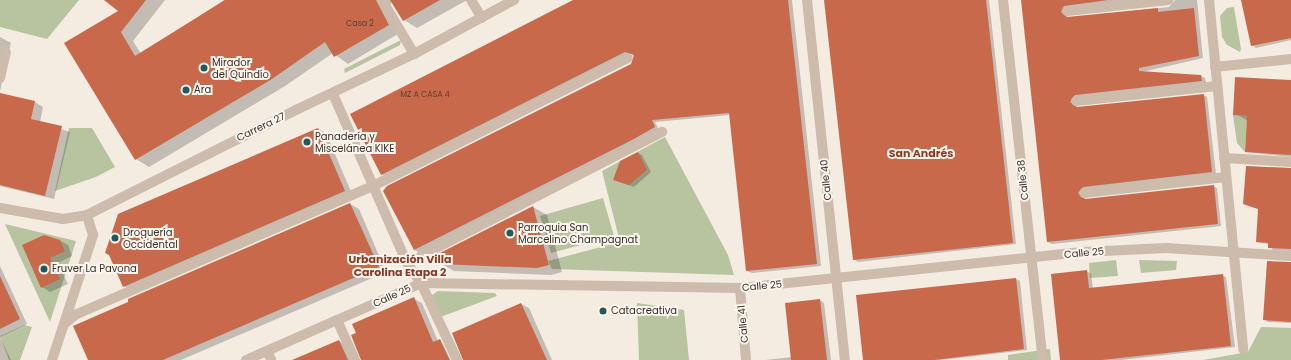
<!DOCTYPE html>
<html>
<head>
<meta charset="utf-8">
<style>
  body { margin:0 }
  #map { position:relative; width:1291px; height:360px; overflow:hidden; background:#f4ebe1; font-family:Poppins,sans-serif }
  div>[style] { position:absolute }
  .green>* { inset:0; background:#b8c4a0 }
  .shadow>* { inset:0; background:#0003 }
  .building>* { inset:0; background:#c8694b }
  .service>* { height:10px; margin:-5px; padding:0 5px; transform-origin:5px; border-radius:5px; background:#cdbbac }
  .minor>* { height:10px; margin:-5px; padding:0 5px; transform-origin:5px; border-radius:5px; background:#cdbbac }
  .tertiary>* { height:10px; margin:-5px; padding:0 5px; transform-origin:5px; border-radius:5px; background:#cdbbac }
  .dots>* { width:11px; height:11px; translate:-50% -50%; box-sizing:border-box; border:2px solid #fbf5ee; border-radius:50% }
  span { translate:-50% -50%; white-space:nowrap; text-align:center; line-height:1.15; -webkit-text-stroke:4px #fbf5ee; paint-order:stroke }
  .number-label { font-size:8px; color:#5e3e33 }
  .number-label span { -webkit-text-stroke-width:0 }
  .poi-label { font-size:10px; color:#3b302b }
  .left { translate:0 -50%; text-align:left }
  .street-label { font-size:10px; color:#3b302b }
  .neighbourhood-label { font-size:11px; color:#8c3b22; font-weight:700 }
</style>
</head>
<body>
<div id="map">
  <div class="green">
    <i style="clip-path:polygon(0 0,79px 0,47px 39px,0 27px)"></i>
    <i style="clip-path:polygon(1234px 7px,1241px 49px,1240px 52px,1227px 45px,1222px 37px,1220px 16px,1227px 8px)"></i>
    <i style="clip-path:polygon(401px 40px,400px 45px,345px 73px,344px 69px)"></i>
    <i style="clip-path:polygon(1233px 115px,1247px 116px,1245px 152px,1237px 143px)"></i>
    <i style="clip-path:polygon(69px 128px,92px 128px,115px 167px,96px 177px,55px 191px)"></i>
    <i style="clip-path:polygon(665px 137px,728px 255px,734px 275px,552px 269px,548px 261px,620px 242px,602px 171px)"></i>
    <i style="clip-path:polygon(603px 198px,614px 236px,551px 253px,540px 216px)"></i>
    <i style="clip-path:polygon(5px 224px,76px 241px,50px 322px)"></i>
    <i style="clip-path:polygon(1116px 260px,1118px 276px,1090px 278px,1089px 263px)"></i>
    <i style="clip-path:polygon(1139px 260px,1177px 261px,1176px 270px,1141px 273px)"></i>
    <i style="clip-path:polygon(438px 291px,495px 293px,497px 296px,435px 319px,429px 297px)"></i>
    <i style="clip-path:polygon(637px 303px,684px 310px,689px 360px,639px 360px)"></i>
    <i style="clip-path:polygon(24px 325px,32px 327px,20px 360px,9px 360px,0 336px)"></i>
    <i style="clip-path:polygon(1261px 327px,1291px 328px,1291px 360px,1203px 360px,1248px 352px)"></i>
    <i style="clip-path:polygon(1050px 349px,1051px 360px,1008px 360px,1008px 355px)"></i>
  </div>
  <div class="shadow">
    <i style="clip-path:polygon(105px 0,165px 0,133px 41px,141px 54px,224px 0,467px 0,417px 28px,404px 20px,392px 1px,389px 11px,401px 32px,348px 64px,333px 53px,285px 86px,149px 167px,136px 159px,66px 43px,119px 11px)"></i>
    <i style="clip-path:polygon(575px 0,792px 0,821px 266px,752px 273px,747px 271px,730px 115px,655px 122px,659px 130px,419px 252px,414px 250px,632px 65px,636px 58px,632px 54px,386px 177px,382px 174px)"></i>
    <i style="clip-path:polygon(826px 0,989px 0,1016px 244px,858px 262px,854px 259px)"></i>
    <i style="clip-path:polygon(1022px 0,1129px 0,1064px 15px,1068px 18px,1169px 7px,1175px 0,1197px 0,1203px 58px,1142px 72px,1201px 76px,1205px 78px,1206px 83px,1073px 105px,1077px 108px,1203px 95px,1207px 97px,1216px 174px,1081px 196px,1086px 200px,1213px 186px,1217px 188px,1221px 226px,1052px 244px,1048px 242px)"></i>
    <i style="clip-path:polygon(1242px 0,1291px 0,1291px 40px,1256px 48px,1252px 45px)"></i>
    <i style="clip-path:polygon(0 37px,11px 43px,0 91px)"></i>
    <i style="clip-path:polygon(1291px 82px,1291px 157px,1246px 152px,1248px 121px,1234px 113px)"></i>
    <i style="clip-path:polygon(0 94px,35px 102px,43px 107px,40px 122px,70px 132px,54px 199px,0 186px)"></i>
    <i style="clip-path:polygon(318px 129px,326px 133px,352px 194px,132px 291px,124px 286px)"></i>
    <i style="clip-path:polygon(638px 153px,642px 155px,651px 172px,634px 187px,614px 180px)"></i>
    <i style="clip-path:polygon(1291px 169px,1291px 251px,1273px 250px,1269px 244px,1257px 242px,1259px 209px,1244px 204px)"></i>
    <i style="clip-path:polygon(350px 204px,359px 209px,386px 272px,181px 360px,89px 360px)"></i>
    <i style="clip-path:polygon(533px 207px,547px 215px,562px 272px,551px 275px,454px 271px,440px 263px)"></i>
    <i style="clip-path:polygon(59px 240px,68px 245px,72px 256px,58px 263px,68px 284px,50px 292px,42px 287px,24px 246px)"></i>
    <i style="clip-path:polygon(1291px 263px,1291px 323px,1268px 322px,1264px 319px)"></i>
    <i style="clip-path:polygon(0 266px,27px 324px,0 337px)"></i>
    <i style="clip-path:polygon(1087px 271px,1091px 274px,1093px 289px,1222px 275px,1226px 277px,1235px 347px,1121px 360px,1061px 360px,1052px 275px)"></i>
    <i style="clip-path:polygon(1016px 279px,1020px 281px,1027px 350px,941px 360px,864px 360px)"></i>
    <i style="clip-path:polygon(414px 299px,422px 303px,446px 360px,362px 360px)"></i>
    <i style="clip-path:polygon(820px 300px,824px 303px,831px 360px,765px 360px,792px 357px)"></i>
    <i style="clip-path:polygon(521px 304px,529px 308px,552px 360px,474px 360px)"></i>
    <i style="clip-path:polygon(0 337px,11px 360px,0 360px)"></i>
    <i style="clip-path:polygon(339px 341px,347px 346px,353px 360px,294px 360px)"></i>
  </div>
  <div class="building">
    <i style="clip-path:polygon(104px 0,146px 0,121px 32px,135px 56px,225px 0,376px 0,389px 25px,334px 57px,325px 42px,272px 79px,135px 160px,64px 43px,118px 11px)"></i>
    <i style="clip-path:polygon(390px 0,440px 0,403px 21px)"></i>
    <i style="clip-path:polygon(573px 0,788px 0,817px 264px,746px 271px,729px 113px,652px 120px,655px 127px,632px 140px,414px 250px,383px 191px,387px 186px,631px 64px,634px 55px,625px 52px,381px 175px,350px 114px)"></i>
    <i style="clip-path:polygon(824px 0,986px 0,1013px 243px,853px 260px)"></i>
    <i style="clip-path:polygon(1021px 0,1108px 0,1064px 6px,1061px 12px,1067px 17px,1158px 8px,1158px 12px,1194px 8px,1199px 56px,1139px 68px,1139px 71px,1201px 75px,1202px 81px,1075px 95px,1070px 102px,1077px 107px,1204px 94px,1212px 172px,1083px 187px,1078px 193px,1085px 199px,1214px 185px,1218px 224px,1047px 242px)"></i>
    <i style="clip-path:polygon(1241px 0,1291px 0,1291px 38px,1251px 46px)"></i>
    <i style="clip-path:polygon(1235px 77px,1291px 80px,1291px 155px,1245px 152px,1247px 116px,1233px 115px)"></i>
    <i style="clip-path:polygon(0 93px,35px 101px,31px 119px,62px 126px,45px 196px,0 185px)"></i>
    <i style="clip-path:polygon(318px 128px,345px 191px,123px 287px,109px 255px,105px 253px,118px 214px)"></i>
    <i style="clip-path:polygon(638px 152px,647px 170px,629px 185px,613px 180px,620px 161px)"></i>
    <i style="clip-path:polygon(1246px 166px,1291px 168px,1291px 249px,1268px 248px,1268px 243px,1256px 242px,1258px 209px,1243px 204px)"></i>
    <i style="clip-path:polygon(350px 203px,379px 267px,163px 360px,88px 360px,73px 326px,128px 302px,128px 299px)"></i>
    <i style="clip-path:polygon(533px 206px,549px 265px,537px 268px,439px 264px,436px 255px)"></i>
    <i style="clip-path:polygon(44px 235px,60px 240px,65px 251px,50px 258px,60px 279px,41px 288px,22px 245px)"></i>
    <i style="clip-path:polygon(1267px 261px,1291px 262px,1291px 322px,1263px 320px)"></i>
    <i style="clip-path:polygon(1087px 270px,1089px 288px,1223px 274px,1231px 346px,1101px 360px,1060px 360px,1051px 274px)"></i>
    <i style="clip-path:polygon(0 276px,20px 319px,0 329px)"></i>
    <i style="clip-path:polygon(1016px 278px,1024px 349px,934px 360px,863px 360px,856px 295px)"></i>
    <i style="clip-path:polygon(414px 297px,433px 342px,440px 339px,450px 360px,361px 360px,351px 335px,356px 333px,352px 324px)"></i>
    <i style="clip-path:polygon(820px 299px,827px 360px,791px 360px,785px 303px)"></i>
    <i style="clip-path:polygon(521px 303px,547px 360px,463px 360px,452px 333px)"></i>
    <i style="clip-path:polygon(339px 340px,348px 360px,292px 360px)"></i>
  </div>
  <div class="service">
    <i style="left:407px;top:263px;width:287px;rotate:-27.2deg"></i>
    <i style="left:64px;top:324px;width:16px;rotate:-38deg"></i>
    <i style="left:77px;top:314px;width:322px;rotate:-23.4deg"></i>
    <i style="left:373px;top:186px;width:285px;rotate:-26.7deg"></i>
    <i style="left:268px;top:352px;width:9px;rotate:69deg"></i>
  </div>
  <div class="minor">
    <i style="left:382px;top:0;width:63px;rotate:59.3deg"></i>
    <i style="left:471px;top:0;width:21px;rotate:59deg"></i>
    <i style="left:807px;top:0;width:362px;rotate:84deg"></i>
    <i style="left:1003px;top:0;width:362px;rotate:83.7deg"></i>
    <i style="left:1209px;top:0;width:351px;rotate:84.4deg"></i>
    <i style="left:1067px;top:11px;width:102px;rotate:-6.2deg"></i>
    <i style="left:1215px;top:67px;width:76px;rotate:-6deg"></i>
    <i style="left:0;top:78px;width:26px;rotate:-77deg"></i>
    <i style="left:333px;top:94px;width:184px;rotate:66.4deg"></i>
    <i style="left:407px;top:263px;width:24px;rotate:55deg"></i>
    <i style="left:421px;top:283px;width:85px;rotate:64.9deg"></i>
    <i style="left:1076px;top:101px;width:142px;rotate:-6.1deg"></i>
    <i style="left:1224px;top:158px;width:67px;rotate:3.4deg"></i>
    <i style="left:1084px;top:193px;width:143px;rotate:-6.4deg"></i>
    <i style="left:740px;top:288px;width:72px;rotate:85.2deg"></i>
    <i style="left:337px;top:320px;width:44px;rotate:65.8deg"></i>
    <i style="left:52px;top:360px;width:132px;rotate:-71.8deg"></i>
    <i style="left:93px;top:235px;width:21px;rotate:-107deg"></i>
    <i style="left:246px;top:360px;width:191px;rotate:-23.7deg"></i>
    <i style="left:421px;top:283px;width:319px;rotate:0.9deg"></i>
    <i style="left:740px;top:288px;width:346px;rotate:-6deg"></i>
    <i style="left:1084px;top:252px;width:82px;rotate:-2.8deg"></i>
    <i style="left:1166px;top:248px;width:125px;rotate:3.7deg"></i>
  </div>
  <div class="tertiary">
    <i style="left:0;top:208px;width:64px;rotate:9.9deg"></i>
    <i style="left:63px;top:219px;width:24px;rotate:-9deg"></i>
    <i style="left:87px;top:215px;width:236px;rotate:-26.7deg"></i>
    <i style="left:298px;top:109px;width:128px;rotate:-25.4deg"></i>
    <i style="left:414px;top:54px;width:114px;rotate:-28.4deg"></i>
  </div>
  <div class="dots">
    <i style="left:204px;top:68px;background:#1f5a5e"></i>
    <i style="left:186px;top:90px;background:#1f5a5e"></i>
    <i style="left:307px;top:142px;background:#1f5a5e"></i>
    <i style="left:510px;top:233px;background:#1f5a5e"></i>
    <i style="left:115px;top:238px;background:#1f5a5e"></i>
    <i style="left:44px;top:269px;background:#1f5a5e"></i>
    <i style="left:603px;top:311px;background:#1f5a5e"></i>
  </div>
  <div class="number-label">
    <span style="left:360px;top:24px">Casa 2</span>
    <span style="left:425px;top:95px">MZ A CASA 4</span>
  </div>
  <div class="poi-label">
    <span class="left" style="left:212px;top:68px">Mirador<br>del Quindío</span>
    <span class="left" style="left:194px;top:90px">Ara</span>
    <span class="left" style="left:315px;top:142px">Panadería y<br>Miscelánea KIKE</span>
    <span class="left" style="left:518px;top:233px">Parroquia San<br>Marcelino Champagnat</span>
    <span class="left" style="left:123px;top:238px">Droguería<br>Occidental</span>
    <span class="left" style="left:52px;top:269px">Fruver La Pavona</span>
    <span class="left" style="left:611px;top:311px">Catacreativa</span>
  </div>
  <div class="street-label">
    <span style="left:261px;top:127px;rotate:-26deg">Carrera 27</span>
    <span style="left:826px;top:180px;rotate:-96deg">Calle 40</span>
    <span style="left:1023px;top:180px;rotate:-96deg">Calle 38</span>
    <span style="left:1084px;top:253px;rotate:-5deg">Calle 25</span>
    <span style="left:762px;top:286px;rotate:-5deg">Calle 25</span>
    <span style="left:392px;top:296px;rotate:-24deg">Calle 25</span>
    <span style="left:743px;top:324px;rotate:-95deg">Calle 41</span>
  </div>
  <div class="neighbourhood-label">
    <span style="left:921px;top:153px">San Andrés</span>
    <span style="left:400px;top:266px">Urbanización Villa<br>Carolina Etapa 2</span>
  </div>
</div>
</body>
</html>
